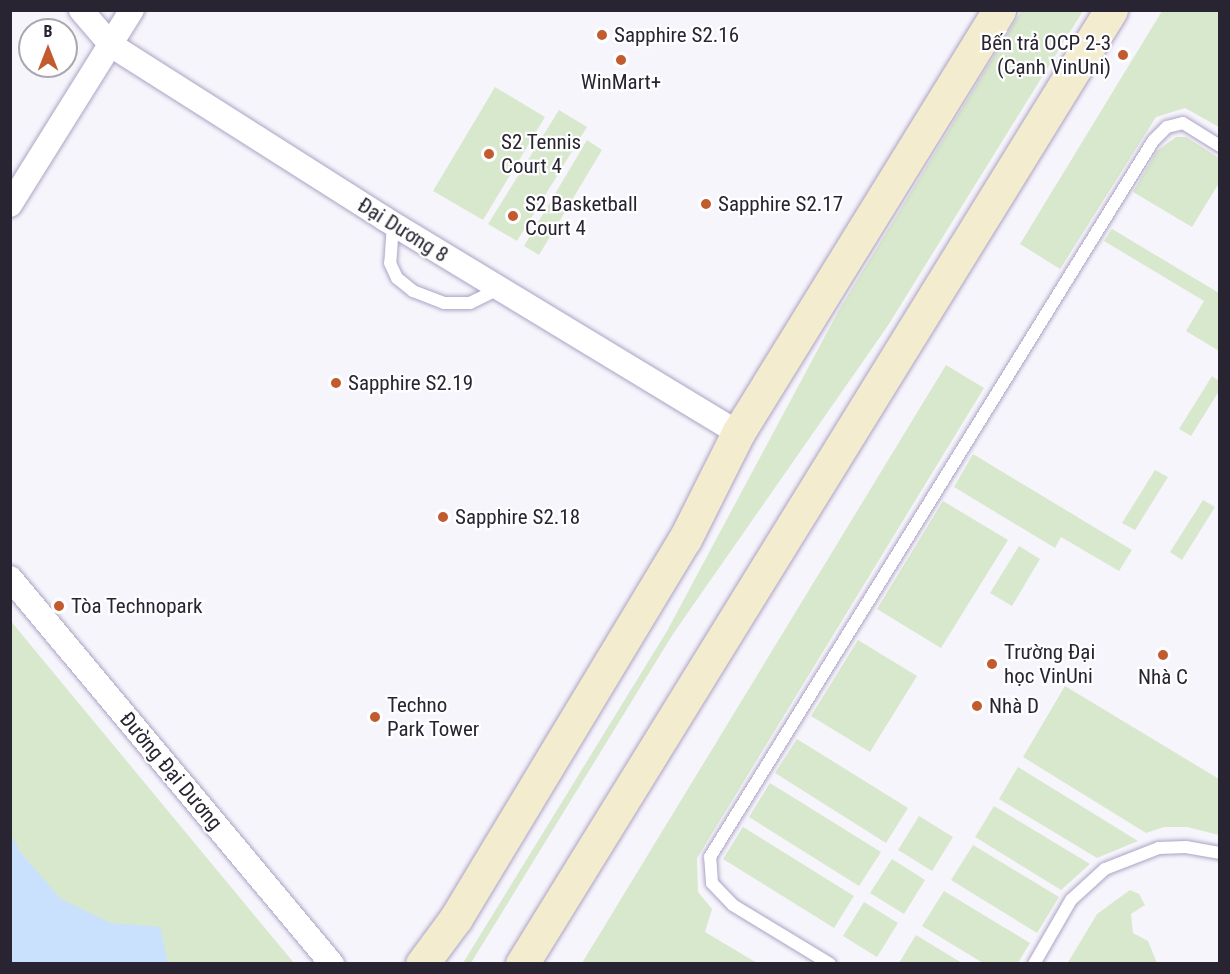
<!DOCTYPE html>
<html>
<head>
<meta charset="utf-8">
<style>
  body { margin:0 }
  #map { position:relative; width:1230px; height:974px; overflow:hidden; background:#f7f5fc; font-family:"Roboto Condensed",sans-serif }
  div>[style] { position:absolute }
  .green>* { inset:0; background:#d8e8cd }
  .water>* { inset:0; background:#c9e1fd }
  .roads { filter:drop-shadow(0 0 2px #aca3c4) drop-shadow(0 0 2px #aca3c4) }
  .lane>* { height:12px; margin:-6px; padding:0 6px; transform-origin:6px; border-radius:6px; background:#fff }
  .street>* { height:24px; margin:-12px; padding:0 12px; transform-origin:12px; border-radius:12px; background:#fff }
  .secondary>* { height:33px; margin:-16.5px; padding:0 16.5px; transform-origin:16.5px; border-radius:16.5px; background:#f4eccf }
  .dots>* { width:16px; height:16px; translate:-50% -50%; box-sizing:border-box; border:3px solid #fff; border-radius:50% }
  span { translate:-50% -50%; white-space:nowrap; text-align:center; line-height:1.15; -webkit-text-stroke:4.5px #fff; paint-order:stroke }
  .poi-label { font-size:21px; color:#282431 }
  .left { translate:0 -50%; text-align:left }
  .right { translate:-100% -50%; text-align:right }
  .street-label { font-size:21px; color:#282431 }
  .frame { position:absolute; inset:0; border:12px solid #282431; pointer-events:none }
  .north { position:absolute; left:18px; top:18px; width:60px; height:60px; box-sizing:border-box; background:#fff; border:2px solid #a9a7ad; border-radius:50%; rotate:0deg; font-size:16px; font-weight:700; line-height:24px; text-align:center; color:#282431 }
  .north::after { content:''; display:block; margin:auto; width:21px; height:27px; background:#c25b2e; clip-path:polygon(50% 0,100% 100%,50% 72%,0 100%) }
</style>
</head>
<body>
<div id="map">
  <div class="green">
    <i style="clip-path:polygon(1022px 10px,1083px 11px,887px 327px,673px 634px,471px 963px,463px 963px,667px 631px,839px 310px)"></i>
    <i style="clip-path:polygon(1162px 11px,1219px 11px,1219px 127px,1185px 108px,1156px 117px,1060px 269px,1020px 244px)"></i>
    <i style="clip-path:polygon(495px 87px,545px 117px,483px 220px,433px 191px)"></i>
    <i style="clip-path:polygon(559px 110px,587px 127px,517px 241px,488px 224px)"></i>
    <i style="clip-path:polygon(1176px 137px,1186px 137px,1219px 158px,1219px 183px,1192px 227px,1133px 192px,1157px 151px)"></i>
    <i style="clip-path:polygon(587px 140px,602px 150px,539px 255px,524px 246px)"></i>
    <i style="clip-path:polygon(1112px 229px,1219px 293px,1219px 351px,1186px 331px,1204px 301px,1104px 241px)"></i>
    <i style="clip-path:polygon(946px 365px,984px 388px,697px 858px,698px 892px,712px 909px,705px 932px,757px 963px,582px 963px)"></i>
    <i style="clip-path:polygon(1212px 376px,1219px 381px,1219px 391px,1191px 436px,1179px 429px)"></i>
    <i style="clip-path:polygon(973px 454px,1132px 550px,1119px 571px,1061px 537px,1055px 548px,954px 487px)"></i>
    <i style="clip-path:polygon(1155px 470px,1168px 477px,1135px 530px,1122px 523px)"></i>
    <i style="clip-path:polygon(1203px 500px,1215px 507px,1182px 560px,1170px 552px)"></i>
    <i style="clip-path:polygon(943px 501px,1008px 540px,941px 648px,877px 609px)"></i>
    <i style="clip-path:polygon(1019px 546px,1040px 559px,1012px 606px,990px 593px)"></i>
    <i style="clip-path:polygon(10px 620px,57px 677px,294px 963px,11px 963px)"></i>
    <i style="clip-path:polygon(858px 640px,917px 676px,870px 752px,811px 716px)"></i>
    <i style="clip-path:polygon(1065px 686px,1219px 779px,1219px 835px,1187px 827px,1164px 827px,1146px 833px,1023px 757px)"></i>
    <i style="clip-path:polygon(797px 739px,908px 808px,886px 843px,775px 773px)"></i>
    <i style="clip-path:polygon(1018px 767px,1138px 841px,1097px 858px,999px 799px)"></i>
    <i style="clip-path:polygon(770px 783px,881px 852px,859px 886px,749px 817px)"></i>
    <i style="clip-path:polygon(994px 806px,1090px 864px,1061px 890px,975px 837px)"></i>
    <i style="clip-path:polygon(919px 816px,953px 837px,932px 871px,898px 850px)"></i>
    <i style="clip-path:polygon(743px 827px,854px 896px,834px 928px,723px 859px)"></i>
    <i style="clip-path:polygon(973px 845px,1059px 897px,1037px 933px,951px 880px)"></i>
    <i style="clip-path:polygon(892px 859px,925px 880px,904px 914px,870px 893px)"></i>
    <i style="clip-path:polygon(1130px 890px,1139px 894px,1145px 905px,1131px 914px,1133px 933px,1148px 941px,1157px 963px,1067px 964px,1097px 914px)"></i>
    <i style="clip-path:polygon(944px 891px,1030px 943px,1018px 963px,983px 963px,922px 926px)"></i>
    <i style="clip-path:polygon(864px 902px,898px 923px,877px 957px,843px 936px)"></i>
    <i style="clip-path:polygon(916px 935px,962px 963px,899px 963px)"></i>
  </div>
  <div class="water">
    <i style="clip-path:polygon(10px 832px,21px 853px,61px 899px,111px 923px,160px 927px,168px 963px,11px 963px)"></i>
  </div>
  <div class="roads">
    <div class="lane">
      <i style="left:393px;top:224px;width:39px;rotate:94deg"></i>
      <i style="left:390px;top:263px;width:17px;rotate:65deg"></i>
      <i style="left:397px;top:278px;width:21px;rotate:39deg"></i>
      <i style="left:413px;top:291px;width:33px;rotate:21deg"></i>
      <i style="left:444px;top:303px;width:26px"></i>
      <i style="left:470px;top:303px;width:32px;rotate:-26deg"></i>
      <i style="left:830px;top:964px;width:114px;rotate:-148.7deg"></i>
      <i style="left:733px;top:905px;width:30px;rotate:-134deg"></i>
      <i style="left:712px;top:883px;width:26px;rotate:-94deg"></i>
      <i style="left:710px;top:857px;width:842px;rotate:-58.25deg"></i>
      <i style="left:1153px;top:141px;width:20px;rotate:-45deg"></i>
      <i style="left:1167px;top:127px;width:16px;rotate:-14deg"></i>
      <i style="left:1183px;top:123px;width:44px;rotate:31.9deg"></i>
      <i style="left:1034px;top:964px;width:74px;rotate:-60deg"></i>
      <i style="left:1071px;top:900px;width:46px;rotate:-42.4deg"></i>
      <i style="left:1105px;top:869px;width:58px;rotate:-21.3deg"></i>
      <i style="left:1159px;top:848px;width:27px;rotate:-2deg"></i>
      <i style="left:1186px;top:847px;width:35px;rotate:10deg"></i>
    </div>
    <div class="street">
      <i style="left:81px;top:10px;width:46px;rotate:49.4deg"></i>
      <i style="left:111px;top:45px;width:325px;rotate:32.4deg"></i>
      <i style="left:385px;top:219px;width:413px;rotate:31.2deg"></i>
      <i style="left:10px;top:205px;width:230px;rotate:-58deg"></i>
      <i style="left:10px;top:578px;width:503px;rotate:50.17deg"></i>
    </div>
    <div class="secondary">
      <i style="left:422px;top:964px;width:57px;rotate:-53.5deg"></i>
      <i style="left:456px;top:918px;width:443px;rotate:-58.9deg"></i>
      <i style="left:685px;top:539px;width:119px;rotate:-63.4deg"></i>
      <i style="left:738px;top:433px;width:497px;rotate:-58.3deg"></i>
      <i style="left:522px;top:964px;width:1121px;rotate:-58.31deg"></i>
    </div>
  </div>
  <div class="dots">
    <i style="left:602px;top:35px;background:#c25b2e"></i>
    <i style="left:1123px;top:55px;background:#c25b2e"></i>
    <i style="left:621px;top:60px;background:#c25b2e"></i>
    <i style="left:489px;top:154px;background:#c25b2e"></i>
    <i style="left:706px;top:204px;background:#c25b2e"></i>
    <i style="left:513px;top:216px;background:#c25b2e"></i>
    <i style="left:336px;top:383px;background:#c25b2e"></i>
    <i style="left:443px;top:517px;background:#c25b2e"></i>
    <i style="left:59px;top:606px;background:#c25b2e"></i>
    <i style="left:1163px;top:655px;background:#c25b2e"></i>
    <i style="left:992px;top:664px;background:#c25b2e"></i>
    <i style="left:977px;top:706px;background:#c25b2e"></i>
    <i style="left:375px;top:717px;background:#c25b2e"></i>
  </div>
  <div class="poi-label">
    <span class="left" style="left:614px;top:35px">Sapphire S2.16</span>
    <span class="right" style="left:1111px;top:55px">Bến trả OCP 2-3<br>(Cạnh VinUni)</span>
    <span style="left:621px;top:82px">WinMart+</span>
    <span class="left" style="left:501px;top:154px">S2 Tennis<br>Court 4</span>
    <span class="left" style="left:525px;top:216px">S2 Basketball<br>Court 4</span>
    <span class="left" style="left:718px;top:204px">Sapphire S2.17</span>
    <span class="left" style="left:348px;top:383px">Sapphire S2.19</span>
    <span class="left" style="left:455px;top:517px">Sapphire S2.18</span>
    <span class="left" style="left:71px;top:606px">Tòa Technopark</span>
    <span class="left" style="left:1004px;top:664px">Trường Đại<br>học VinUni</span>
    <span style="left:1163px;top:677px">Nhà C</span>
    <span class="left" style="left:387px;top:717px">Techno<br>Park Tower</span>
    <span class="left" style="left:989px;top:706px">Nhà D</span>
  </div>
  <div class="street-label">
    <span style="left:403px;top:230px;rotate:32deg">Đại Dương 8</span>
    <span style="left:171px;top:771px;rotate:50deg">Đường Đại Dương</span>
  </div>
  <div class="frame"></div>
  <div class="north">B</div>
</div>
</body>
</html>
